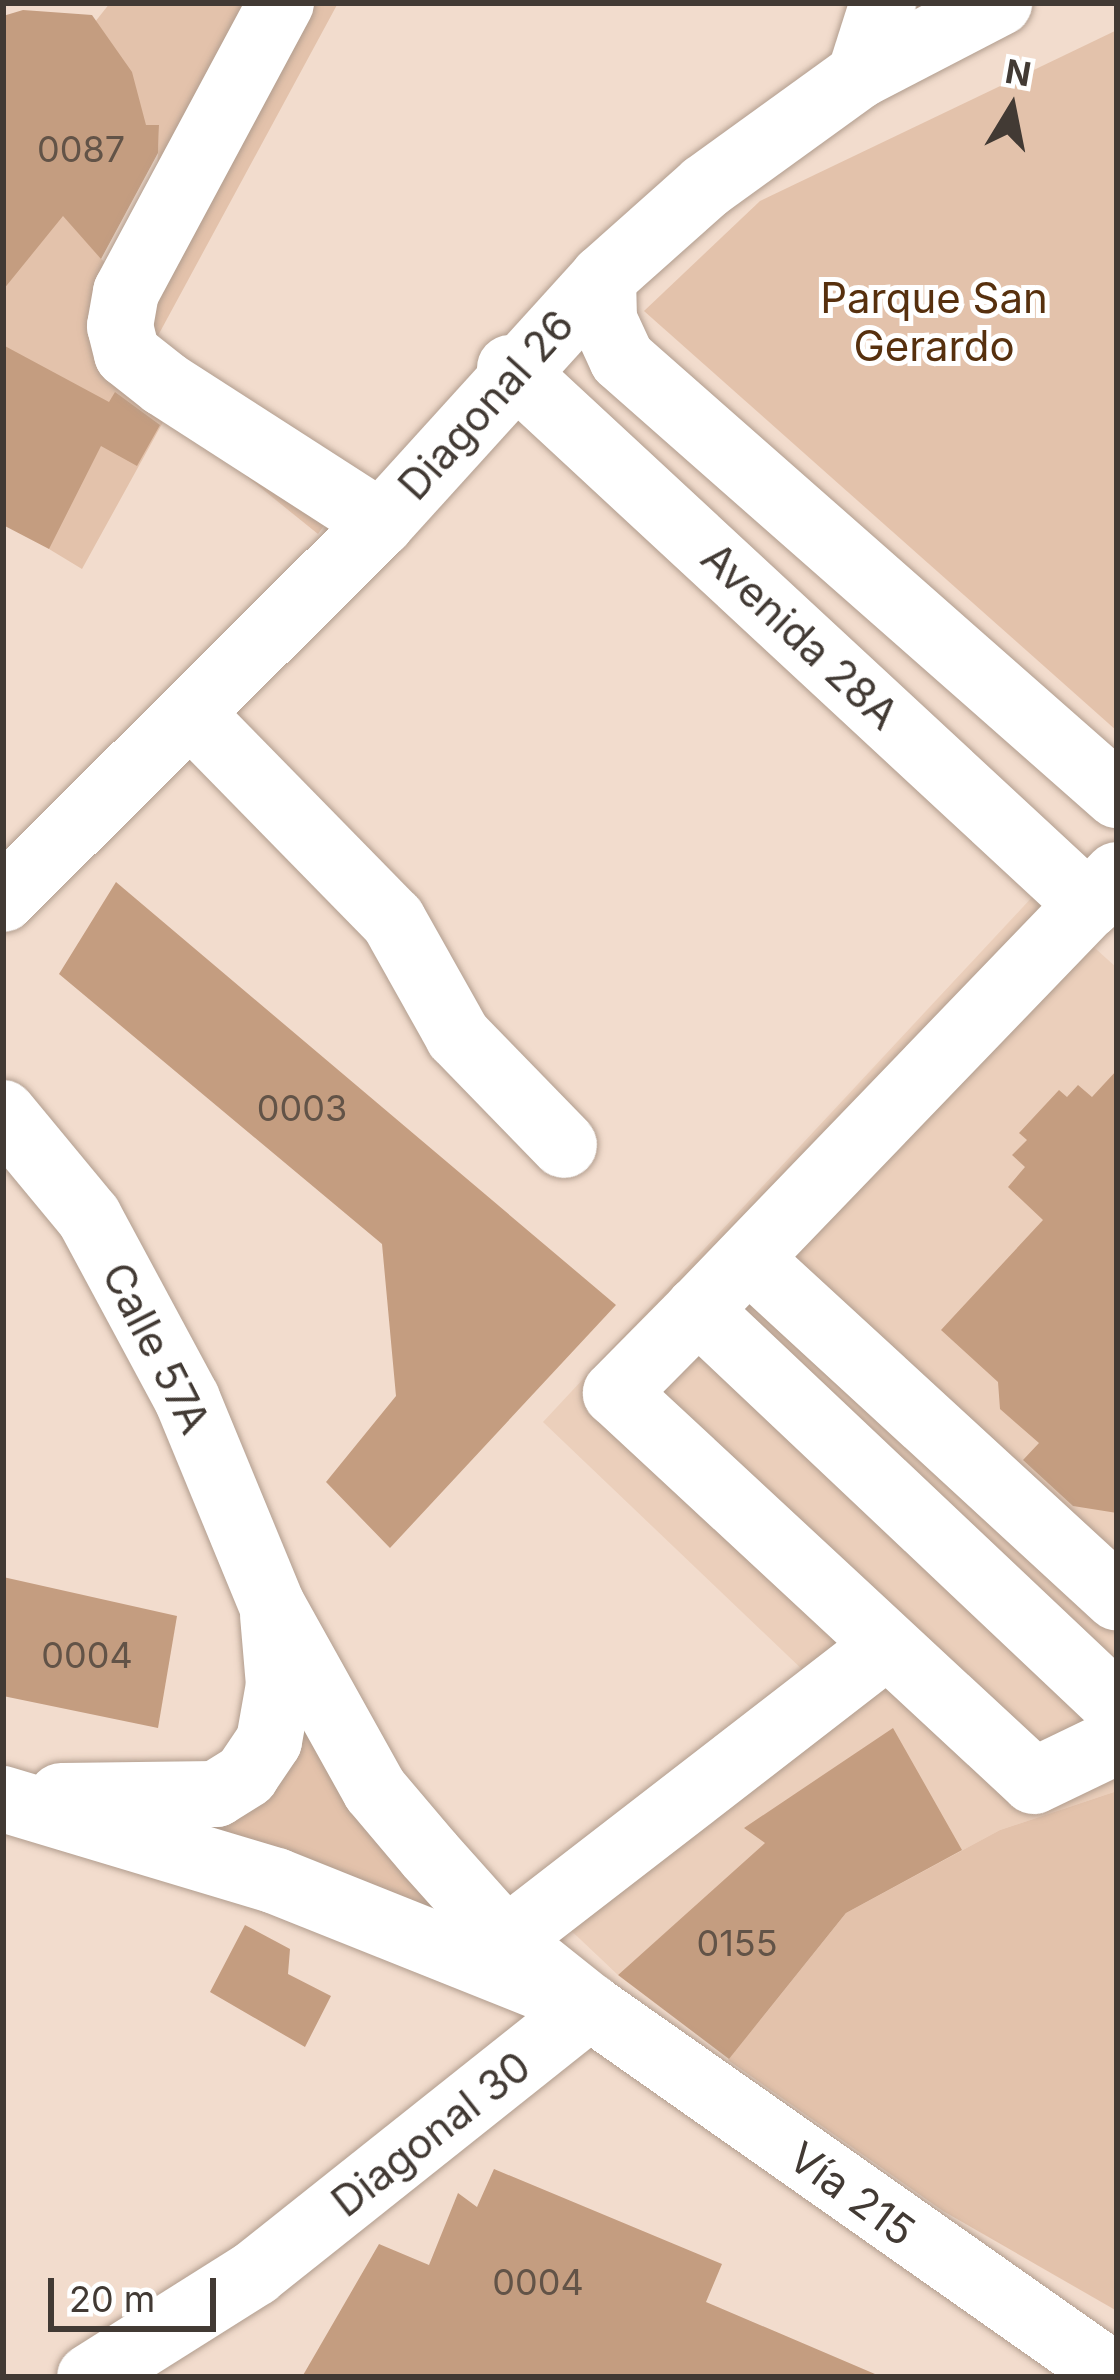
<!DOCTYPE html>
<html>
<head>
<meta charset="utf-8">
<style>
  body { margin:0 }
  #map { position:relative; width:1120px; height:2380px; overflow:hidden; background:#f2dccd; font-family:Inter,sans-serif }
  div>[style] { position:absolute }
  .built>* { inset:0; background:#ebcfbb }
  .green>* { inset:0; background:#e3c2ab }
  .building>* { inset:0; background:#c49d80 }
  .roads { filter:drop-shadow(0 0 3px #b19d8e) drop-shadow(0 0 3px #b19d8e) }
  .minor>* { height:66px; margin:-33px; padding:0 33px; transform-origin:33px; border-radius:33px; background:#fff }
  .major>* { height:66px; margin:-33px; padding:0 33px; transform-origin:33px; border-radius:33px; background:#fff }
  span { translate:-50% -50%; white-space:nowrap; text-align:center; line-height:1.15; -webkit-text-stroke:10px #fff; paint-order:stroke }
  .number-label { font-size:36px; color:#625347 }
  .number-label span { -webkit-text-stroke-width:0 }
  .park-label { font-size:42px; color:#57300e }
  .street-label { font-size:42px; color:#423a34 }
  .frame { position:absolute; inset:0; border:6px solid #423a34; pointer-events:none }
  .north { position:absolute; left:952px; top:48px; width:120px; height:120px; -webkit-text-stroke:9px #fff; paint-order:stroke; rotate:10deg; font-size:33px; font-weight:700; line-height:48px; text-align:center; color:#423a34 }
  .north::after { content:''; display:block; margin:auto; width:42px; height:54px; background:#423a34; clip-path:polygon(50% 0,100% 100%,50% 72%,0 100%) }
  .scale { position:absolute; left:48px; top:2278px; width:168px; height:54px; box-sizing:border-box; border:6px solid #423a34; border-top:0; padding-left:15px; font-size:36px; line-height:42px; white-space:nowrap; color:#423a34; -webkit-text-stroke:9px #fff; paint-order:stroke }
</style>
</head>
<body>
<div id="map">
  <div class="built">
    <i style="clip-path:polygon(1035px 894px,1117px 968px,1117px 1791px,1000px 1830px,846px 1913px,765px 1844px,618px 1975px,525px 1887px,808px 1675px,543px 1422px)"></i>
  </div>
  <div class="green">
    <i style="clip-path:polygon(338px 3px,154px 343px,360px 473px,318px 534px,168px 413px,82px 569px,49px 549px,3px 455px,3px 279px,63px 215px,105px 263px,157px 175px,159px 126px,140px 125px,91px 27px,110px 3px)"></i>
    <i style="clip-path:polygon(1117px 30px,1117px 731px,644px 311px,760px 201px)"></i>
    <i style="clip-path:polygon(292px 1712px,488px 1946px,166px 1811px)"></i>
    <i style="clip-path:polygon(1117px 1791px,1117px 2311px,943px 2211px,728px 2060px,846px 1913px,1000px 1830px)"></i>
  </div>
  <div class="building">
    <i style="clip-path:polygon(23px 10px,92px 15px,132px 72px,146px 125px,159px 125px,158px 153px,101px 259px,63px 216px,3px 290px,3px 16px)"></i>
    <i style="clip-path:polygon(3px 345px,109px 402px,115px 392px,160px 425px,137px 466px,101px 446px,49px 549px,3px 525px)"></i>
    <i style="clip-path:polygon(116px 882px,616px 1305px,390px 1548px,326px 1482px,396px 1396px,382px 1244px,59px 974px)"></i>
    <i style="clip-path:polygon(1117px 1070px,1117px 1513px,1073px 1506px,1023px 1460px,1039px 1443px,1000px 1409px,998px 1382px,941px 1330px,1043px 1220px,1008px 1187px,1025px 1167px,1012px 1155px,1027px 1140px,1019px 1133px,1059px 1090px,1067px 1097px,1078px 1085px,1092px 1097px)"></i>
    <i style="clip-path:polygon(3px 1577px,177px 1616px,158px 1728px,3px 1696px)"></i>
    <i style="clip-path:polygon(893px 1728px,962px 1850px,846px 1913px,729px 2059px,618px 1975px,765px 1843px,744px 1828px)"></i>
    <i style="clip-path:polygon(245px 1925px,290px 1949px,288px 1974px,331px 1996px,305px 2047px,210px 1992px)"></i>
    <i style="clip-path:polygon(494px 2169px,722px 2264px,706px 2302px,882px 2377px,302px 2377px,379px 2244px,429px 2265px,458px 2193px,477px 2207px)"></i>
  </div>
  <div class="roads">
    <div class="minor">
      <i style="left:281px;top:3px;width:328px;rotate:118.2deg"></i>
      <i style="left:126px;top:292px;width:35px;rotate:100deg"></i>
      <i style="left:120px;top:326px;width:29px;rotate:76deg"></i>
      <i style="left:127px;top:354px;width:48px;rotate:38.3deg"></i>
      <i style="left:165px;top:384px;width:257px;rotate:32.8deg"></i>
      <i style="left:860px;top:75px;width:76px;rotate:-72.3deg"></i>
      <i style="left:603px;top:278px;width:42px;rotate:88.6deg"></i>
      <i style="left:604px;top:320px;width:43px;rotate:65.2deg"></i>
      <i style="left:622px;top:359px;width:660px;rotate:41.37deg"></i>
      <i style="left:510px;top:368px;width:790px;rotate:42.84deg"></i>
      <i style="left:192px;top:715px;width:287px;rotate:45.6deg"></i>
      <i style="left:393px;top:920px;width:133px;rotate:60.7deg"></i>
      <i style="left:458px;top:1036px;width:152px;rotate:45.8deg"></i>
      <i style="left:3px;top:899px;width:533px;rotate:-44.85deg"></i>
      <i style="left:381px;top:523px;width:331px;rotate:-47.8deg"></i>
      <i style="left:603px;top:278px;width:137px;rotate:-41.7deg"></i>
      <i style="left:705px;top:187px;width:191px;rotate:-35.9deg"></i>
      <i style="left:860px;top:75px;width:157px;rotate:-27.4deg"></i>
      <i style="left:749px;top:1259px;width:500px;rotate:42.6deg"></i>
      <i style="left:698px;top:1310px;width:604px;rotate:-46.07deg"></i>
      <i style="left:1117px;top:1706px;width:577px;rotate:-136.62deg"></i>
      <i style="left:698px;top:1310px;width:117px;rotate:134.7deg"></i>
      <i style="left:616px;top:1393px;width:570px;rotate:42.87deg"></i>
      <i style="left:1034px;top:1781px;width:92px;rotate:-25.7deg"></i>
      <i style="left:506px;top:1940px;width:478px;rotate:-37.7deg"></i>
      <i style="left:90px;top:2377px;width:195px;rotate:-32.2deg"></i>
      <i style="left:255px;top:2273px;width:428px;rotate:-38.5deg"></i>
    </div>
    <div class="major">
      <i style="left:3px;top:1113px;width:135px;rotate:50.4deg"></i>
      <i style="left:89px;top:1217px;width:207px;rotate:61.7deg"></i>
      <i style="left:187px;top:1399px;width:223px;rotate:67.6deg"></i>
      <i style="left:272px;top:1605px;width:212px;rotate:60.9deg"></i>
      <i style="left:375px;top:1790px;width:85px;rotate:49.8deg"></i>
      <i style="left:430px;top:1855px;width:114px;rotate:48.2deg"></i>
      <i style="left:506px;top:1940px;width:107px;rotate:38.6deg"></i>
      <i style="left:590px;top:2007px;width:643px;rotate:35.12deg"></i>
      <i style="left:61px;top:1796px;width:155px;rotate:-0.7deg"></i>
      <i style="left:216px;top:1794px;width:36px;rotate:-32deg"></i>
      <i style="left:246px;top:1775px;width:41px;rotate:-55.9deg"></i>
      <i style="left:269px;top:1741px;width:57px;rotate:-79.9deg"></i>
      <i style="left:279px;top:1685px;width:70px;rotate:-94.9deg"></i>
      <i style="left:3px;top:1799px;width:285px;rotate:16.7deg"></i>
      <i style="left:276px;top:1881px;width:288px;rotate:21.8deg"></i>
    </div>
  </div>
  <div class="number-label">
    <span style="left:81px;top:150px">0087</span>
    <span style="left:302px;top:1109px">0003</span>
    <span style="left:87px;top:1656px">0004</span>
    <span style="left:737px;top:1944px">0155</span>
    <span style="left:538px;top:2283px">0004</span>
  </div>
  <div class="park-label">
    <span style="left:934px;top:322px">Parque San<br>Gerardo</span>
  </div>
  <div class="street-label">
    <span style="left:486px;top:405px;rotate:-48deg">Diagonal 26</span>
    <span style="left:800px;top:636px;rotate:43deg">Avenida 28A</span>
    <span style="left:156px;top:1348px;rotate:63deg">Calle 57A</span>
    <span style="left:431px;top:2134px;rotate:-38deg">Diagonal 30</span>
    <span style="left:852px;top:2194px;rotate:36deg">Vía 215</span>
  </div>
  <div class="frame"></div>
  <div class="north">N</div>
  <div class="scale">20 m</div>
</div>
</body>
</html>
